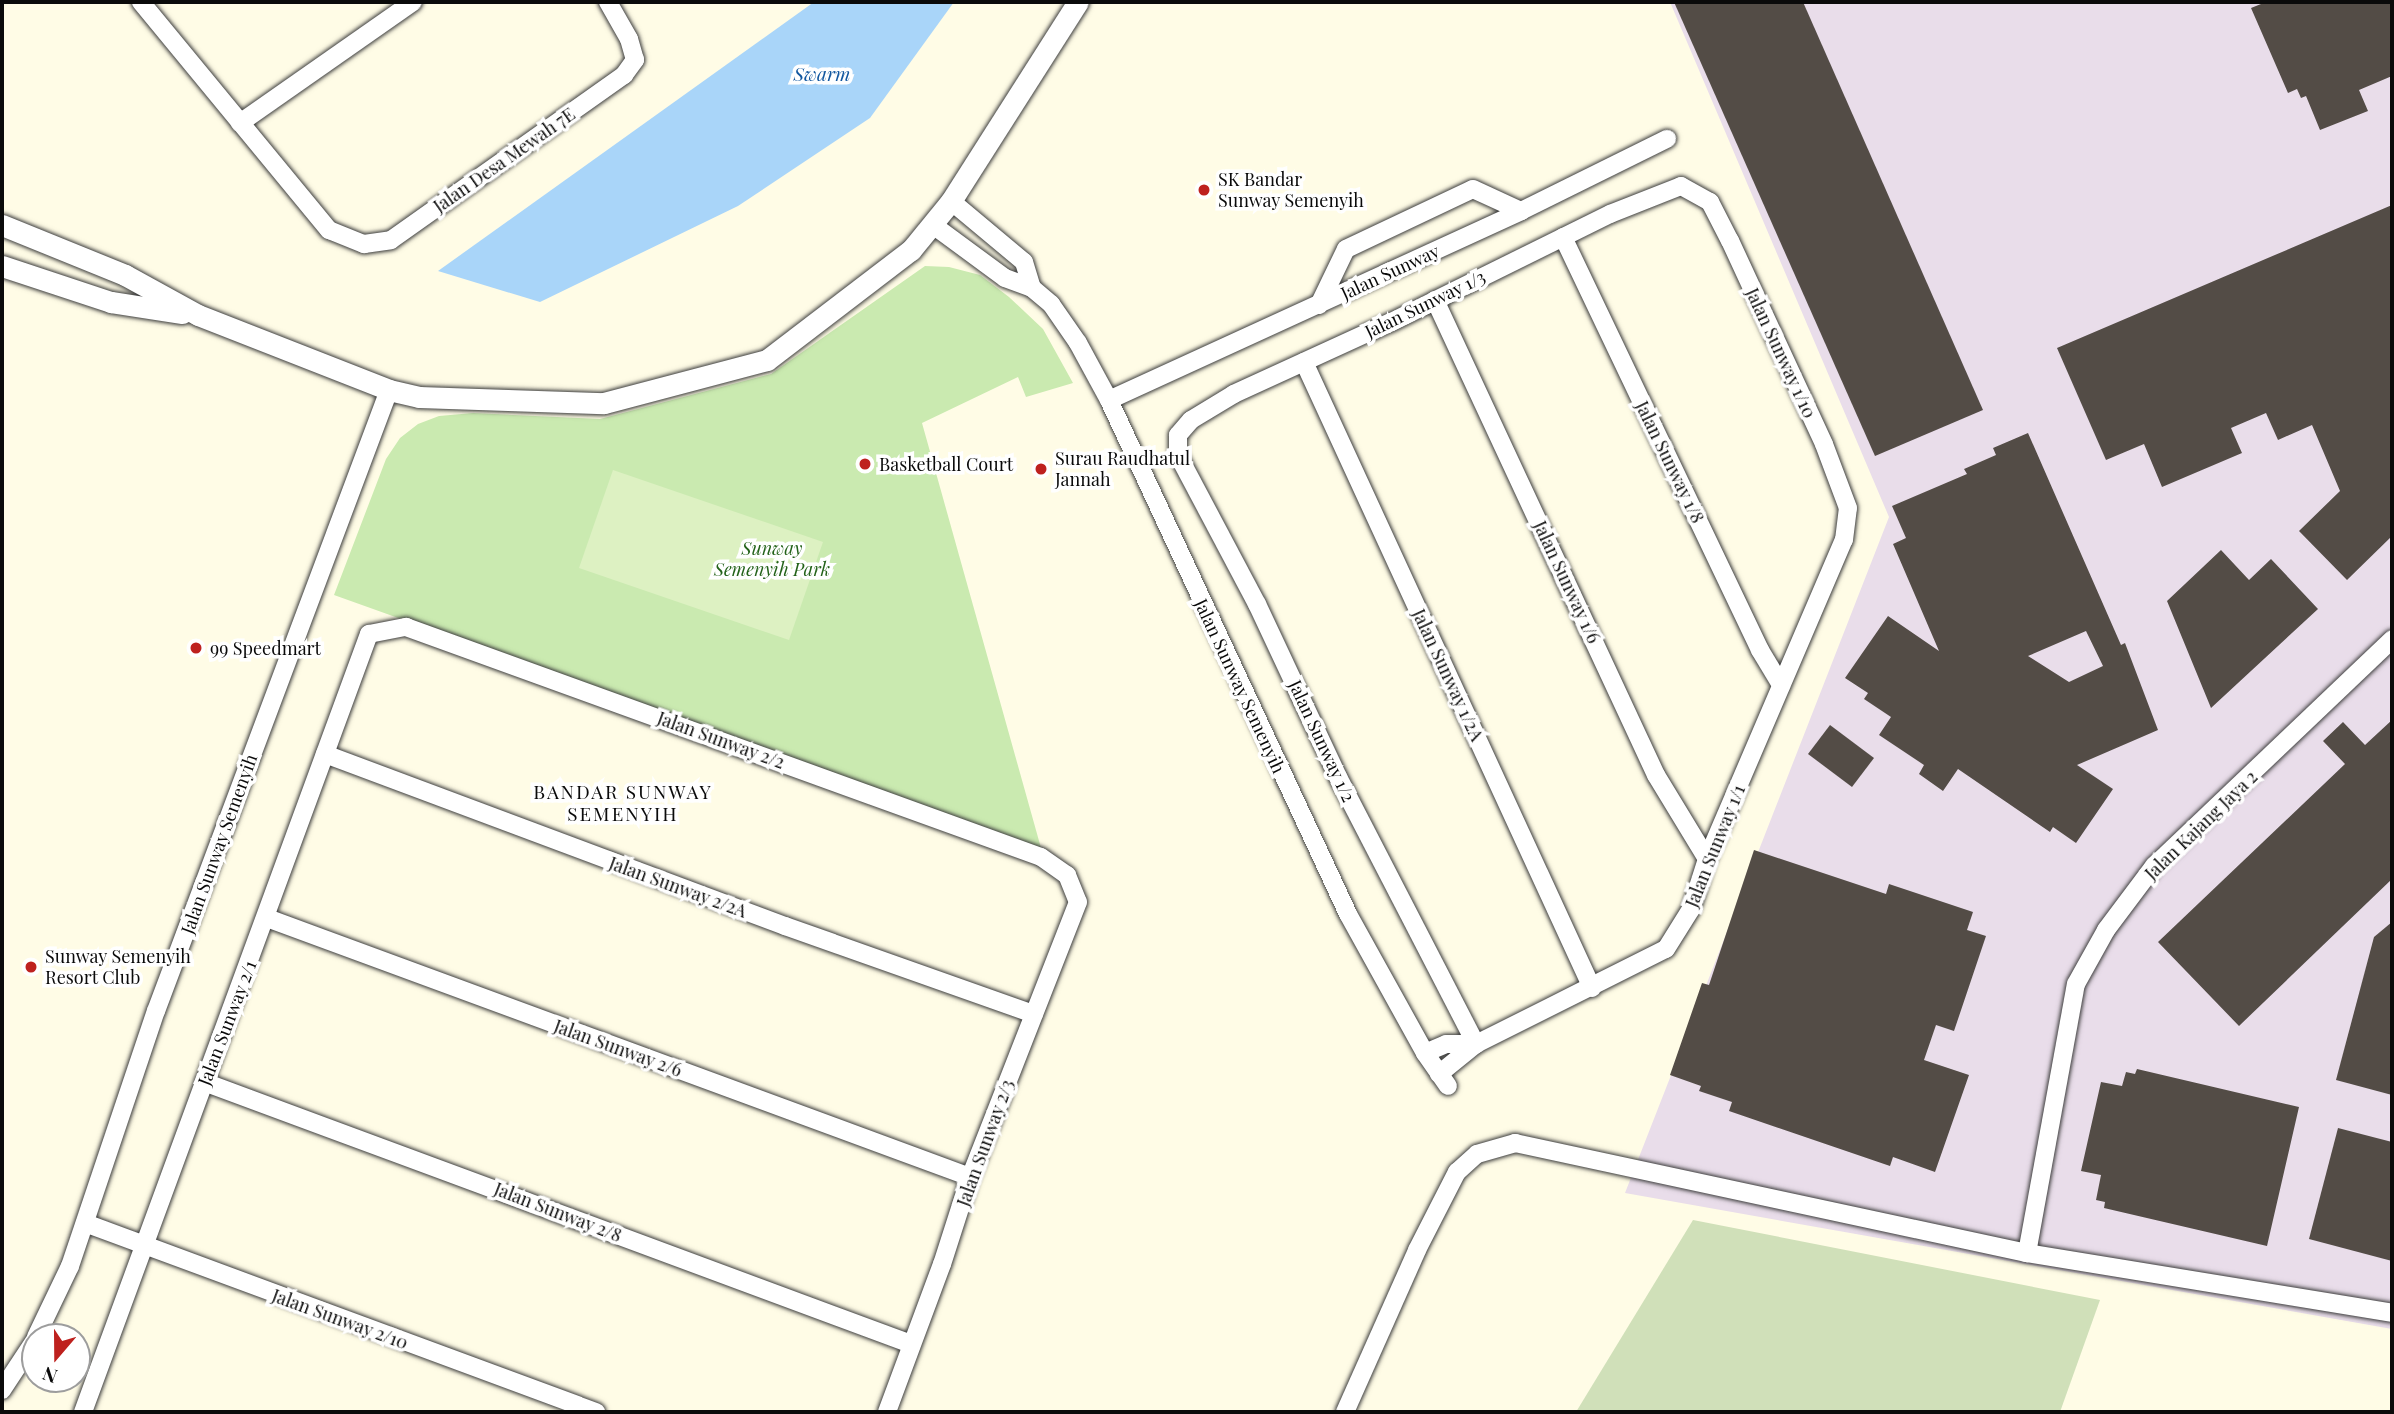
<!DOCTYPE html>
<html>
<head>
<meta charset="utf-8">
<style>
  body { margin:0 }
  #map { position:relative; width:2394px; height:1414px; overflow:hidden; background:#fffce6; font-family:"Playfair Display",serif }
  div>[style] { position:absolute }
  .industrial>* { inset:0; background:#e9ddea }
  .green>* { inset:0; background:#caeab0 }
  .cemetery>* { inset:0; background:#d0e0b9 }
  .pitch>* { inset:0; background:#ddf1c2 }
  .water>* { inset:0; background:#a9d5f9 }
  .building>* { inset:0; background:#534c46 }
  .roads { filter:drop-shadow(0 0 2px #3d3d3d) drop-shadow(0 0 2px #3d3d3d) }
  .minor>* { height:18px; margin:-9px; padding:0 9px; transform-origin:9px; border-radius:9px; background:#fff }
  .tertiary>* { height:21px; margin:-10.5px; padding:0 10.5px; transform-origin:10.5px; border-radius:10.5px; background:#fff }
  .dots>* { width:19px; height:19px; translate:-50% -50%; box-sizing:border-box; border:4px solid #fff; border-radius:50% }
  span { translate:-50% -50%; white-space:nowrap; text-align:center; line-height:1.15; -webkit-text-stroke:7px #fff; paint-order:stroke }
  .street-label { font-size:18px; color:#0a0a0a }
  .poi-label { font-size:18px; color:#0a0a0a }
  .left { translate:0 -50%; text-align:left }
  .park-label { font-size:18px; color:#236219; font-style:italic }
  .water-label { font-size:19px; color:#10569f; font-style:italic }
  .neighbourhood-label { font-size:19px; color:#0a0a0a; letter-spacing:2px }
  .frame { position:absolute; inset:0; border:4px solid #0a0a0a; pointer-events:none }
  .north { position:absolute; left:21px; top:1323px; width:70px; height:70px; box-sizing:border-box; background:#fff; border:2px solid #9d9d9d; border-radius:50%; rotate:200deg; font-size:19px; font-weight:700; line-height:28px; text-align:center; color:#0a0a0a }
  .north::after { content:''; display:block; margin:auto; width:24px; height:32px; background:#be211e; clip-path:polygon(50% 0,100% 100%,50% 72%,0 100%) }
</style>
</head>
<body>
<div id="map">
  <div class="industrial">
    <i style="clip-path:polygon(1670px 2px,2392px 2px,2392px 1329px,1625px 1193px,1889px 517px)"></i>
  </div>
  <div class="green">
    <i style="clip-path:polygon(925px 266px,949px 267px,980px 275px,1009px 297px,1043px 329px,1073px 383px,1026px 397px,1018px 377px,922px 423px,1041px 848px,334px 595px,386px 459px,400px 438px,418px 424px,439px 416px,473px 413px,600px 419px,771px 374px)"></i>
  </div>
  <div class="cemetery">
    <i style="clip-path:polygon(1693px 1220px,2100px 1300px,2060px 1412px,1576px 1412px)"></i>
  </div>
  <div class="pitch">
    <i style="clip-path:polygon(613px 470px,823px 542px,789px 640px,579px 568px)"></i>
  </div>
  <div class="water">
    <i style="clip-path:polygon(814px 2px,954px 2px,870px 118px,738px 206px,540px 302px,438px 271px)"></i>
  </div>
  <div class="building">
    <i style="clip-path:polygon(1674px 2px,1803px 2px,1983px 410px,1875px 456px)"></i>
    <i style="clip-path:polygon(2266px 2px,2392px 2px,2392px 76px,2359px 90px,2368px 111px,2320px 130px,2306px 96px,2301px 98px,2297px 89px,2288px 93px,2251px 8px)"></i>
    <i style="clip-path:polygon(2392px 205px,2392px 536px,2347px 580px,2299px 531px,2340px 491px,2312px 425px,2278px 440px,2266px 413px,2231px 428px,2242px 453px,2162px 487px,2144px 444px,2106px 460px,2057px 348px)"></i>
    <i style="clip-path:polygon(evenodd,2028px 433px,2121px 645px,2125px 643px,2158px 730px,2077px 765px,2113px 789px,2076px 843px,2053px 827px,2050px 832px,1958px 769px,1943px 791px,1919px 774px,1924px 765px,1879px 735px,1891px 717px,1864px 699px,1868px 693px,1845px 678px,1888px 616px,1939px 651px,1893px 544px,1906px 538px,1892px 506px,1967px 474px,1964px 469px,1996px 455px,1993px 448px,2028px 433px,2086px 631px,2103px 666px,2069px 682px,2028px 656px,2086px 631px)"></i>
    <i style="clip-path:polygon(2221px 550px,2249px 580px,2271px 559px,2318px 609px,2211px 708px,2167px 601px)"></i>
    <i style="clip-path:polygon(2392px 720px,2392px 879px,2239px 1026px,2158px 942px,2345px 764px,2323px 741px,2343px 722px,2365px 745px)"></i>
    <i style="clip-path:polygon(1830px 725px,1874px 758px,1852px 787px,1808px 754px)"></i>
    <i style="clip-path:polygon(1754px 850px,1886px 894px,1889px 884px,1973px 912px,1967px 930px,1986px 936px,1954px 1031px,1936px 1025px,1924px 1060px,1969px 1075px,1935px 1172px,1893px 1157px,1890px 1166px,1729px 1111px,1732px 1102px,1699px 1091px,1701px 1086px,1670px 1075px,1702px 983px,1709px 985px)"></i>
    <i style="clip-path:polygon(2392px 922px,2392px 1095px,2336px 1080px,2374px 937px)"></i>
    <i style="clip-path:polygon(2137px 1069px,2299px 1107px,2267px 1246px,2104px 1208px,2105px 1202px,2096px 1200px,2101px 1175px,2081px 1171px,2101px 1082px,2122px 1086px,2126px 1072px,2135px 1074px)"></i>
    <i style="clip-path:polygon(2338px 1128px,2392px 1142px,2392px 1261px,2309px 1239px)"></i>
  </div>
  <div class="roads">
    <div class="minor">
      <i style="left:141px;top:2px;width:296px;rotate:50.5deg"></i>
      <i style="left:329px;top:230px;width:38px;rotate:22deg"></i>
      <i style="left:364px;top:244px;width:27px;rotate:-8deg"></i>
      <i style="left:391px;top:240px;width:286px;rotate:-35.3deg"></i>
      <i style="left:624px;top:75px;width:19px;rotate:-54deg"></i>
      <i style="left:635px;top:60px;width:22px;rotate:-106deg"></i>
      <i style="left:629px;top:39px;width:43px;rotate:-119.6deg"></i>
      <i style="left:240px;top:123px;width:211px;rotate:-35deg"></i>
      <i style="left:951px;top:201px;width:95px;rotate:39.9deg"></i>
      <i style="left:1024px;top:262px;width:27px;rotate:73deg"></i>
      <i style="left:933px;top:225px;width:89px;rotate:36.4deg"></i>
      <i style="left:1005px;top:278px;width:29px;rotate:20deg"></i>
      <i style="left:1032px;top:288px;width:25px;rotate:40deg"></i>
      <i style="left:1051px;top:304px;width:47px;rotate:55.3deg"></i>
      <i style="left:1078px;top:343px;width:65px;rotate:61.5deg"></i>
      <i style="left:1109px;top:400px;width:567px;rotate:65.06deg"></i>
      <i style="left:1348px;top:914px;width:159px;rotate:61deg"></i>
      <i style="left:1425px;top:1053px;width:40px;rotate:55.1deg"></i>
      <i style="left:1563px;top:237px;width:458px;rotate:64.5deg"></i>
      <i style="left:1760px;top:650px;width:41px;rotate:59deg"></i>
      <i style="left:1435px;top:300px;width:524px;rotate:65.05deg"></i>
      <i style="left:1656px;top:775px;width:98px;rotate:58.7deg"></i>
      <i style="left:1319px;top:305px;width:62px;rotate:-64.3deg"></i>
      <i style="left:1346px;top:249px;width:140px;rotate:-25.3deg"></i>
      <i style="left:1473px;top:189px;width:53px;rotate:24.6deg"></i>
      <i style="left:1304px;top:362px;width:689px;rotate:65.29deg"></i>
      <i style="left:1109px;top:400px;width:453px;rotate:-24.6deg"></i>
      <i style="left:1521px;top:211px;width:163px;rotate:-26.3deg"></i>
      <i style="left:325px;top:754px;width:491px;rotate:20.5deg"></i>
      <i style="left:785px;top:926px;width:264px;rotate:19.5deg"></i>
      <i style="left:267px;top:918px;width:749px;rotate:20.22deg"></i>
      <i style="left:1425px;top:1053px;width:23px;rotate:-23deg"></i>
      <i style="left:1446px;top:1044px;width:30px"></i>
      <i style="left:1439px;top:1074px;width:48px;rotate:-39deg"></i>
      <i style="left:1476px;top:1044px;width:212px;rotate:-26.6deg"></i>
      <i style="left:1666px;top:949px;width:47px;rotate:-58deg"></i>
      <i style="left:1691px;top:909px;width:52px;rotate:-72.3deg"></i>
      <i style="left:1707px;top:859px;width:347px;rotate:-66.8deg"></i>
      <i style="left:1844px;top:540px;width:32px;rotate:-83deg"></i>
      <i style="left:1848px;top:508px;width:68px;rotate:-110.6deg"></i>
      <i style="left:1824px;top:444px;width:224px;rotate:-114.8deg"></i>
      <i style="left:1730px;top:241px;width:44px;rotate:-117.1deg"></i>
      <i style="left:1710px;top:202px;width:33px;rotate:-151deg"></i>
      <i style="left:1681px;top:186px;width:76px;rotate:158.5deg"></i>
      <i style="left:1610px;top:214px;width:244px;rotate:153.7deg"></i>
      <i style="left:1391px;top:322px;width:173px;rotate:155.4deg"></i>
      <i style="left:1234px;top:394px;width:50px;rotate:148.8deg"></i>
      <i style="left:1191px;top:420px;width:20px;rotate:131deg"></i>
      <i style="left:1178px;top:435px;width:20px;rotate:90deg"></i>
      <i style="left:1178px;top:455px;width:169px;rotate:62.1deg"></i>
      <i style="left:1257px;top:604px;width:191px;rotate:64.9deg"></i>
      <i style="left:1338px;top:777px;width:301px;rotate:62.7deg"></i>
      <i style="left:204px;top:1082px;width:754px;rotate:20.33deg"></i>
      <i style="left:85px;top:1223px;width:545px;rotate:20.3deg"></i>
      <i style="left:2027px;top:1253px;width:273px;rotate:-79.7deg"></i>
      <i style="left:2076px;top:984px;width:62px;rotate:-60.9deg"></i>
      <i style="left:2106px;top:930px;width:80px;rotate:-53.1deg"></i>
      <i style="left:2154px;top:866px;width:329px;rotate:-43.6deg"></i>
      <i style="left:36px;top:1337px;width:79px;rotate:-64.4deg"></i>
      <i style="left:70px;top:1266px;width:269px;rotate:-71.4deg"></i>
      <i style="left:156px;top:1011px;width:663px;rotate:-69.43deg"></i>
      <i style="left:2px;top:1390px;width:60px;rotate:-56.6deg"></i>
      <i style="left:83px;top:1412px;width:829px;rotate:-69.82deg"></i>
      <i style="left:369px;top:634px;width:38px;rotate:-11deg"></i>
      <i style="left:406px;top:627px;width:675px;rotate:19.91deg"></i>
      <i style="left:1041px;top:857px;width:32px;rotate:35deg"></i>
      <i style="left:1067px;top:875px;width:29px;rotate:68deg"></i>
      <i style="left:1078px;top:902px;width:295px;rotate:111.4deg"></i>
      <i style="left:970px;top:1177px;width:91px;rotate:107.8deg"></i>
      <i style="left:942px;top:1264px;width:158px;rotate:110.4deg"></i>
      <i style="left:1345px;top:1412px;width:177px;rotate:-66deg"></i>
      <i style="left:1417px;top:1250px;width:88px;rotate:-62.9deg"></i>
      <i style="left:1457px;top:1172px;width:27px;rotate:-42deg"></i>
      <i style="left:1477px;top:1154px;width:40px;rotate:-16deg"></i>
      <i style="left:1515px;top:1143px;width:524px;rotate:12.13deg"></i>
      <i style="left:2027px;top:1253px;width:370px;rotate:9.3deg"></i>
    </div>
    <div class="tertiary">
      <i style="left:2px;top:225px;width:133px;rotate:22.1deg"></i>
      <i style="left:125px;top:275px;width:83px;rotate:28.7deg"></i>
      <i style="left:198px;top:315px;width:205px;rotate:21.4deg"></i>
      <i style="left:389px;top:390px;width:31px;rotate:13deg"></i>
      <i style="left:419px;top:397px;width:185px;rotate:1.9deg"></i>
      <i style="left:604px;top:403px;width:169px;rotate:-14.8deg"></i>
      <i style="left:767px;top:360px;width:181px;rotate:-37.4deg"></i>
      <i style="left:911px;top:250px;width:63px;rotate:-50.8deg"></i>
      <i style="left:951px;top:201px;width:236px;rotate:-57.5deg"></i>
      <i style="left:2px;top:266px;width:115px;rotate:18.3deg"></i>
      <i style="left:111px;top:302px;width:72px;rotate:8.8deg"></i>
    </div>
  </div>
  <div class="dots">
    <i style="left:1204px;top:190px;background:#be211e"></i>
    <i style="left:865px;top:464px;background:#be211e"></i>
    <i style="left:1041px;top:469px;background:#be211e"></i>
    <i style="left:196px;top:648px;background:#be211e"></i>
    <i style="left:31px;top:967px;background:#be211e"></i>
  </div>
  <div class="street-label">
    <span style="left:504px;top:160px;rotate:-35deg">Jalan Desa Mewah 7E</span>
    <span style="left:1390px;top:272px;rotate:-25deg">Jalan Sunway</span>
    <span style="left:1425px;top:304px;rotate:-26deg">Jalan Sunway 1/3</span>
    <span style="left:1781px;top:353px;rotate:65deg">Jalan Sunway 1/10</span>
    <span style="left:1670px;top:462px;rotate:64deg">Jalan Sunway 1/8</span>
    <span style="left:1567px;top:582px;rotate:65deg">Jalan Sunway 1/6</span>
    <span style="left:1448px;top:675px;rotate:65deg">Jalan Sunway 1/2A</span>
    <span style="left:1240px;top:686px;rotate:65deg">Jalan Sunway Semenyih</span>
    <span style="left:721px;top:740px;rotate:20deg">Jalan Sunway 2/2</span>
    <span style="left:1322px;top:741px;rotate:65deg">Jalan Sunway 1/2</span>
    <span style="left:2201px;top:825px;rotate:-44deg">Jalan Kajang Jaya 2</span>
    <span style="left:219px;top:844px;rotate:-70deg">Jalan Sunway Semenyih</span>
    <span style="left:1715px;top:846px;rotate:-68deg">Jalan Sunway 1/1</span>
    <span style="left:678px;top:887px;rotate:20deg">Jalan Sunway 2/2A</span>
    <span style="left:227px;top:1023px;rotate:-69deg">Jalan Sunway 2/1</span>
    <span style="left:618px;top:1048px;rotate:20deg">Jalan Sunway 2/6</span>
    <span style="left:985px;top:1143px;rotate:-70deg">Jalan Sunway 2/3</span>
    <span style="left:558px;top:1212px;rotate:21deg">Jalan Sunway 2/8</span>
    <span style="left:340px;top:1319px;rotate:20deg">Jalan Sunway 2/10</span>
  </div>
  <div class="poi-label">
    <span class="left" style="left:1218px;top:190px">SK Bandar<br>Sunway Semenyih</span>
    <span class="left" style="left:1055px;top:469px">Surau Raudhatul<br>Jannah</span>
    <span class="left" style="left:879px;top:464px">Basketball Court</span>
    <span class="left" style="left:210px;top:648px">99 Speedmart</span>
    <span class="left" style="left:45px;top:967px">Sunway Semenyih<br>Resort Club</span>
  </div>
  <div class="park-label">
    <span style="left:772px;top:559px">Sunway<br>Semenyih Park</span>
  </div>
  <div class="water-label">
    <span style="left:822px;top:74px">Swarm</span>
  </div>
  <div class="neighbourhood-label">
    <span style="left:623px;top:803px">BANDAR SUNWAY<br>SEMENYIH</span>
  </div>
  <div class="frame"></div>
  <div class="north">N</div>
</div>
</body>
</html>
